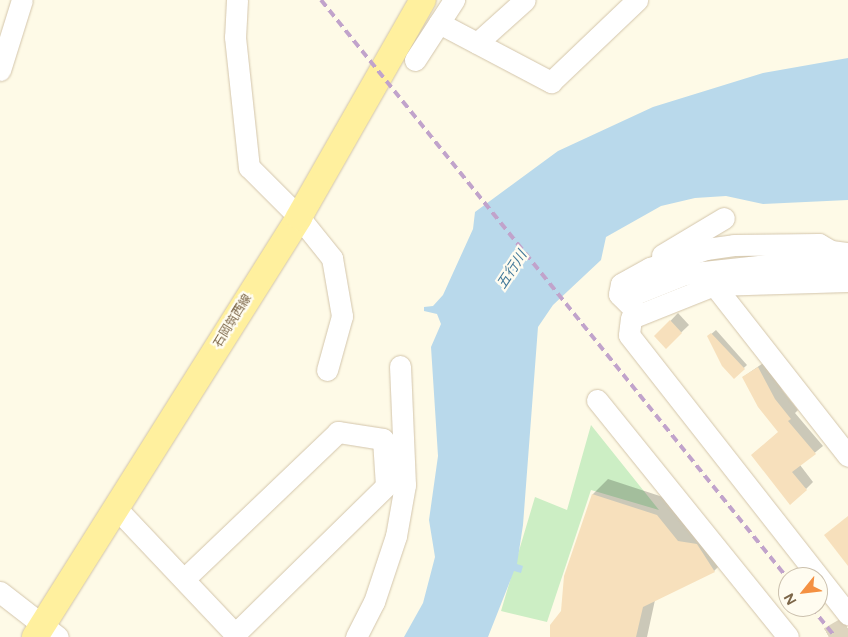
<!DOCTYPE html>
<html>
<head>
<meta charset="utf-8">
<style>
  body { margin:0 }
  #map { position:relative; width:848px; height:637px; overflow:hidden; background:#fefae7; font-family:Figtree,"Noto Sans JP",sans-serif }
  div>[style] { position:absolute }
  .green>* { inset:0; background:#cceec4 }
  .water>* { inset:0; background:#b9d9eb }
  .shadow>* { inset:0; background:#0003 }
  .building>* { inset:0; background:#f7e0bc }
  .minor-tunnel>* { height:21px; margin-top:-10.5px; transform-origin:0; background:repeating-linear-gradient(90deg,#ded5bf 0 21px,transparent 0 32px) }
  .roads { filter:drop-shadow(0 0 1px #d3c5ab) drop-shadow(0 0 1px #d3c5ab) }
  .minor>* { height:21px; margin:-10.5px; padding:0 10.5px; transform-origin:10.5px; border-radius:10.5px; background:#fff }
  .major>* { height:26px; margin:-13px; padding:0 13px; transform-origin:13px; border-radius:13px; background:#fff09e }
  .rail>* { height:4px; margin-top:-2px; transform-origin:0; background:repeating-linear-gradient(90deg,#c1a3cb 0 8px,transparent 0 13px) }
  span { translate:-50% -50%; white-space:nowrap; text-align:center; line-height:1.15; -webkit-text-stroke:4.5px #fffcf0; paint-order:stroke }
  .street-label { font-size:12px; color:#7c6648 }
  .water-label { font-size:14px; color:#427899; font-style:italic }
  .north { position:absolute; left:778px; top:567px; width:50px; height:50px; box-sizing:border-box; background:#fffcf0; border:1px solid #cbc0ad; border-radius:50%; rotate:241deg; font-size:14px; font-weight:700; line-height:20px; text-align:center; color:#7c6648 }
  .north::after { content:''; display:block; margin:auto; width:18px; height:22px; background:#f49041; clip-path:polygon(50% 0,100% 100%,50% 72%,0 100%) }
</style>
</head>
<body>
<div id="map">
  <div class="green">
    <i style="clip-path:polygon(591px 425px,659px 510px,591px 490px,547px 622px,501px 611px,535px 497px,567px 510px)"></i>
  </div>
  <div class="water">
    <i style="clip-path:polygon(848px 58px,848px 200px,763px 204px,726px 196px,695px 198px,661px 206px,606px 237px,601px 260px,553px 305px,538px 327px,523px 525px,517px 564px,523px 566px,521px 573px,514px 571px,488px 637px,404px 637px,423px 603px,435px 557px,429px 520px,438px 456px,431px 347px,441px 324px,437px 314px,424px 311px,424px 307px,433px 306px,443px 295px,473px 229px,475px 212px,558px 151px,653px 107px,763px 73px)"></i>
  </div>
  <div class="shadow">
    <i style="clip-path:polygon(678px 313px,689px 325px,666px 347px,656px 336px)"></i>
    <i style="clip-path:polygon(716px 330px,747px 365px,734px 377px,709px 336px)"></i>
    <i style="clip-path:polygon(766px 361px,783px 391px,798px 410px,795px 413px,823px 446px,800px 465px,813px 482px,806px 489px,752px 455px,779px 432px,743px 377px)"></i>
    <i style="clip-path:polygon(608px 479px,672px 500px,729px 556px,714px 571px,655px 600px,647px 637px,551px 637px,562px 611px,565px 576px,593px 494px)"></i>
  </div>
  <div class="building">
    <i style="clip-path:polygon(670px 320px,682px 333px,666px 349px,654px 336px)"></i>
    <i style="clip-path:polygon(711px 333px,745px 369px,734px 379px,722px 366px,707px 336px)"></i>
    <i style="clip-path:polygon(758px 367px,775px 399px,791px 419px,788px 421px,816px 454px,792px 472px,807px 490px,790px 505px,751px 455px,778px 432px,758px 407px,742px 377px)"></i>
    <i style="clip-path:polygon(592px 494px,657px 515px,678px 541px,697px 544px,715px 572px,643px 607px,636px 637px,550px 637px,550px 625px,561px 611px,564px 576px)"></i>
    <i style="clip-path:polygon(848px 516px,848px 566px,824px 535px)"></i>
  </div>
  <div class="minor-tunnel">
    <i style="left:829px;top:637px;width:22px;rotate:-30deg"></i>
  </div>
  <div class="roads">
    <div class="minor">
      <i style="left:237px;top:0;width:37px;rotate:93deg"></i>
      <i style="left:235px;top:37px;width:131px;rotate:83.9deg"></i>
      <i style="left:249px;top:167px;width:71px;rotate:45deg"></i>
      <i style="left:299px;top:217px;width:53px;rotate:51.2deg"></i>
      <i style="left:332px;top:258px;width:59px;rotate:80.2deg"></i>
      <i style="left:342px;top:316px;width:56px;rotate:105.5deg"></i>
      <i style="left:439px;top:23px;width:127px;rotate:27.8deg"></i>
      <i style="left:551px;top:82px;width:119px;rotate:-43.6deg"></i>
      <i style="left:477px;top:43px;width:64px;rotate:-41.9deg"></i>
      <i style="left:415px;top:60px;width:72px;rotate:-57deg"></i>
      <i style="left:0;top:70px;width:73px;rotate:-72.6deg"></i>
      <i style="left:662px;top:255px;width:72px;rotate:-30.8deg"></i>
      <i style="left:848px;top:281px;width:134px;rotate:178.3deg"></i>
      <i style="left:714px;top:285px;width:89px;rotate:158.3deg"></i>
      <i style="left:631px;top:318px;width:17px;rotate:97deg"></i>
      <i style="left:629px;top:335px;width:355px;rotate:51.9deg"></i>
      <i style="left:714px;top:285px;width:217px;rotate:51.9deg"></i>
      <i style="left:630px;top:296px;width:59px;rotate:-21.8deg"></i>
      <i style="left:685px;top:274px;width:81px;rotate:-6.3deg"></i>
      <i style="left:766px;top:265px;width:82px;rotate:-0.7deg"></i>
      <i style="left:639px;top:314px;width:28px;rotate:-135deg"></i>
      <i style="left:619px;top:294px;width:10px;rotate:-79deg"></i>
      <i style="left:621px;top:284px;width:33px;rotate:-29deg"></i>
      <i style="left:650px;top:268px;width:59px;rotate:-18.7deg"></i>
      <i style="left:706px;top:249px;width:28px;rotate:-8deg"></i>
      <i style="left:734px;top:245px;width:85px;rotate:-0.7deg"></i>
      <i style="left:819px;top:244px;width:14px;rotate:30deg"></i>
      <i style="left:831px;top:251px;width:17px;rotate:7deg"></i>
      <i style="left:597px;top:400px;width:304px;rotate:51.1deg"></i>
      <i style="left:116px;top:508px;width:173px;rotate:46.6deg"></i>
      <i style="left:235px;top:634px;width:211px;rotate:-44.4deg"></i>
      <i style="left:386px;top:486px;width:47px;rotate:-93.7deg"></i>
      <i style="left:383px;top:439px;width:46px;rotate:-171.2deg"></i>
      <i style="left:338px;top:432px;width:213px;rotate:136.3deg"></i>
      <i style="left:0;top:592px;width:73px;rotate:37.8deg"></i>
      <i style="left:356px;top:637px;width:39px;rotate:-63deg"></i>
      <i style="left:374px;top:602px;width:70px;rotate:-71.6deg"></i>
      <i style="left:396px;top:536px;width:52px;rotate:-80deg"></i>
      <i style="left:405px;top:485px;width:119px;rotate:-92.4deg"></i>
    </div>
    <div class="major">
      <i style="left:35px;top:637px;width:496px;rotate:-57.8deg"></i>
      <i style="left:299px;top:217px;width:250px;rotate:-60.3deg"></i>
    </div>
  </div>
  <div class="rail">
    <i style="left:321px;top:0;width:744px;rotate:51.11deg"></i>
    <i style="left:811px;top:607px;width:38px;rotate:51deg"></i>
  </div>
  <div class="street-label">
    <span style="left:233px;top:321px;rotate:-58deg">石岡筑西線</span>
  </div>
  <div class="water-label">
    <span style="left:512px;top:270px;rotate:-57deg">五行川</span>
  </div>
  <div class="north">N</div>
</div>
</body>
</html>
